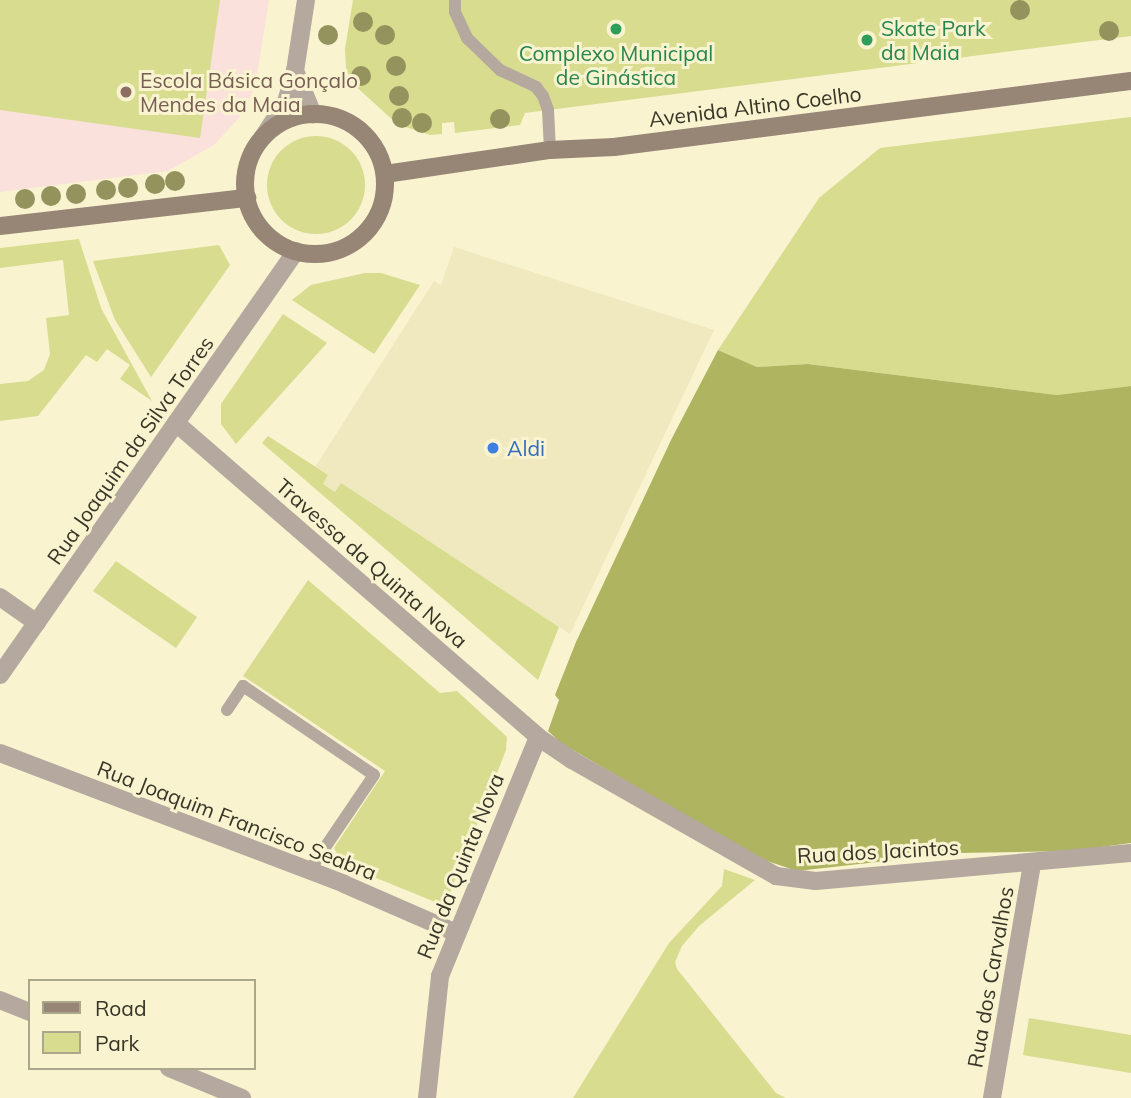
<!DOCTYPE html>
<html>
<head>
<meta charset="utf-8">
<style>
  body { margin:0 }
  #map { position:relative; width:1131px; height:1098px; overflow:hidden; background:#f9f3d0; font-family:Mulish,sans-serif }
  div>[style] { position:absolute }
  .built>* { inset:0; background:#f0e8bf }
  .education>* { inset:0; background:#fbe1db }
  .green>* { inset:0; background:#d7dc8f }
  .round { border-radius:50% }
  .forest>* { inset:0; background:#aeb45f }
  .service>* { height:12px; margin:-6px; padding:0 6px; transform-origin:6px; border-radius:6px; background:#b5a89e }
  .minor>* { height:18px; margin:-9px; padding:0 9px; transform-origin:9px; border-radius:9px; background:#b5a89e }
  .secondary>* { height:18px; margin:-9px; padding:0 9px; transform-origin:9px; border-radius:9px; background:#978576 }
  .secondary>.ring { margin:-9px; padding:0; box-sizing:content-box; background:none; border:18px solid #978576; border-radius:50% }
  .trees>* { width:20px; height:20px; margin:-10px; border-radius:50%; background:#94935e }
  .dots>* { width:19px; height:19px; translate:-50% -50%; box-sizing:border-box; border:4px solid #f9f3d0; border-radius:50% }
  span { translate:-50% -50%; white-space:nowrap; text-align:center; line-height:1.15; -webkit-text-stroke:6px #f9f3d0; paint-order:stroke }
  .leisure-label { font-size:21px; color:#27864d }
  .left { translate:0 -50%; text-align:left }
  .education-label { font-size:21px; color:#785e54 }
  .street-label { font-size:21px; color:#373527 }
  .shop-label { font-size:21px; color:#366cbe }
  .legend { position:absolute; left:28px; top:979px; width:228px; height:91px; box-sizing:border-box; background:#f9f3d0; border:2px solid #aba78c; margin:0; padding:9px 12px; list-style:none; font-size:21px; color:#373527 }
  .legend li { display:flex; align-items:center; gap:14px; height:35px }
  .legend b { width:35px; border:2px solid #aba78c }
</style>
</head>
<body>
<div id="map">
  <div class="built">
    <i style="clip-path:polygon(454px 247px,714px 330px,570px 634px,341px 484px,335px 492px,323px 484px,328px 475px,315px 467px,434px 281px,441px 285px)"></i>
  </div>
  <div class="education">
    <i style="clip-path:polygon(0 0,269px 0,256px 82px,249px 101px,238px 119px,214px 145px,168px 171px,0 192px)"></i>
  </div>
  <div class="green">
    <i style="clip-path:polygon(0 0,220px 0,200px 138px,0 110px)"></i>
    <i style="clip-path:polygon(353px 0,1131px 0,1131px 36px,525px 113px,520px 125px,455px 133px,454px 122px,442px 123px,442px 134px,430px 135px,397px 124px,351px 82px,346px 68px,345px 49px)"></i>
    <i style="clip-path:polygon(1131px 117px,1131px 386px,1057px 395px,808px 364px,757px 367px,718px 350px,819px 198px,880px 148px)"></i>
    <i class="round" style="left:267px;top:136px;width:98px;height:98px"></i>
    <i style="clip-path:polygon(79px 239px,101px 308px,152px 401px,120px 379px,130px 365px,107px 349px,97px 362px,86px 355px,38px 416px,0 421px,0 384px,28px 381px,44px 370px,50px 354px,46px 318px,69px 315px,63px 260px,0 268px,0 248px)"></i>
    <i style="clip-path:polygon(219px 245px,230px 265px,151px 377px,115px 320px,93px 261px)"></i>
    <i style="clip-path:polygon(365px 273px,381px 273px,420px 285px,374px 354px,292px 300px,311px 285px)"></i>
    <i style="clip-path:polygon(283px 314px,327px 343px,236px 444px,221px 424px,221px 404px)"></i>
    <i style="clip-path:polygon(268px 436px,328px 475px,323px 484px,335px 492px,341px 483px,559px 627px,538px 680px,262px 443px)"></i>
    <i style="clip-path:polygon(116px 561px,197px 617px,176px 648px,93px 591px)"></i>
    <i style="clip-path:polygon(308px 580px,440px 693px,457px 691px,507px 737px,506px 750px,445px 906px,342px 864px,334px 848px,385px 771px,243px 676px)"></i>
    <i style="clip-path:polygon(724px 869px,755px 880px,699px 926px,682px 946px,675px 962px,677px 969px,776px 1093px,786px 1098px,573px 1098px,669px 943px,722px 886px)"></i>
    <i style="clip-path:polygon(1029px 1018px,1131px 1035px,1131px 1073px,1023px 1055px)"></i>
  </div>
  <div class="forest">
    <i style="clip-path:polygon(718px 350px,757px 367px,808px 364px,1057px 395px,1131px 386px,1131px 843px,1071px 851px,957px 853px,797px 871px,758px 858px,561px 743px,548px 731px,559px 700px,555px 695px,576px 642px,672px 438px)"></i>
  </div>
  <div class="service">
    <i style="left:455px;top:0;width:12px;rotate:90deg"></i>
    <i style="left:455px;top:12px;width:29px;rotate:65deg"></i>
    <i style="left:467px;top:38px;width:46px;rotate:44.1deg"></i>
    <i style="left:500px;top:70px;width:40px;rotate:25deg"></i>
    <i style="left:536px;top:87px;width:11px;rotate:52deg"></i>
    <i style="left:543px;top:96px;width:15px;rotate:70deg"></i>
    <i style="left:548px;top:110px;width:40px;rotate:87.1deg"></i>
    <i style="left:227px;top:710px;width:29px;rotate:-56deg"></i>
    <i style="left:243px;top:686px;width:158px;rotate:34.2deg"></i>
    <i style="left:374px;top:775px;width:116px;rotate:124.1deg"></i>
  </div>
  <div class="minor">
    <i style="left:295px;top:71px;width:47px;rotate:67.3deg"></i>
    <i style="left:263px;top:137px;width:42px;rotate:-56.7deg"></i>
    <i style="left:286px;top:102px;width:32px;rotate:-74deg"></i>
    <i style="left:295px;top:71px;width:72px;rotate:-81.2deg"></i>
    <i style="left:176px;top:423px;width:479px;rotate:40.9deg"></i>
    <i style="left:538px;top:737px;width:41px;rotate:34.1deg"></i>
    <i style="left:572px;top:760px;width:235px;rotate:29.6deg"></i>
    <i style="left:776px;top:876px;width:40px;rotate:7.1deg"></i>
    <i style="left:816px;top:881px;width:316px;rotate:-5.1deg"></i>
    <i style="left:0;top:597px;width:45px;rotate:35.1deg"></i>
    <i style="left:0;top:675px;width:517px;rotate:-55.08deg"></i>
    <i style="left:0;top:753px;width:368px;rotate:20.8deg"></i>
    <i style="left:344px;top:884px;width:122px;rotate:23.6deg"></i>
    <i style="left:0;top:1000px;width:32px;rotate:22deg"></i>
    <i style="left:169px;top:1068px;width:79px;rotate:22.3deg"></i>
    <i style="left:427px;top:1098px;width:123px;rotate:-83.9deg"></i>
    <i style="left:440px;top:976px;width:258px;rotate:-67.7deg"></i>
    <i style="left:992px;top:1098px;width:237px;rotate:-80.3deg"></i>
  </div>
  <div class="secondary">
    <i class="ring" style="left:245px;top:114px;width:122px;height:122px"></i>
    <i style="left:385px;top:174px;width:167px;rotate:-8.3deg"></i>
    <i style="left:550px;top:150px;width:64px;rotate:-2.7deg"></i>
    <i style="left:614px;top:147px;width:521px;rotate:-7.28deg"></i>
    <i style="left:0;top:226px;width:249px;rotate:-6.5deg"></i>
  </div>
  <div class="trees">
    <i style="left:1020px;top:10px"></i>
    <i style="left:363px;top:22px"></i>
    <i style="left:1109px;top:31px"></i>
    <i style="left:328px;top:35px"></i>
    <i style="left:385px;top:35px"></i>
    <i style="left:396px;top:66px"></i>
    <i style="left:361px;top:76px"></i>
    <i style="left:399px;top:96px"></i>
    <i style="left:402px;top:118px"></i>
    <i style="left:500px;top:119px"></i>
    <i style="left:422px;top:123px"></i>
    <i style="left:175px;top:181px"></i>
    <i style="left:155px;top:184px"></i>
    <i style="left:128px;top:188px"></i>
    <i style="left:106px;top:190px"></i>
    <i style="left:76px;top:194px"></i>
    <i style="left:51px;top:196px"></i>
    <i style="left:25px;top:199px"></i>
  </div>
  <div class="dots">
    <i style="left:616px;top:29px;background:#2e9e5b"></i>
    <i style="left:867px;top:40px;background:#2e9e5b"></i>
    <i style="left:126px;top:92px;background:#8d6e63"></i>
    <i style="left:493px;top:448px;background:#3f7fe0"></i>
  </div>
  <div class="leisure-label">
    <span class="left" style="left:881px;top:40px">Skate Park<br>da Maia</span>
    <span style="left:616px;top:65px">Complexo Municipal<br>de Ginástica</span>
  </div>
  <div class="education-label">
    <span class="left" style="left:140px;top:92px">Escola Básica Gonçalo<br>Mendes da Maia</span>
  </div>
  <div class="street-label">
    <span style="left:755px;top:106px;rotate:-7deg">Avenida Altino Coelho</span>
    <span style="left:130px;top:450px;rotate:-55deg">Rua Joaquim da Silva Torres</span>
    <span style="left:372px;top:563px;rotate:41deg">Travessa da Quinta Nova</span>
    <span style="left:237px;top:820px;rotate:21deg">Rua Joaquim Francisco Seabra</span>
    <span style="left:878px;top:851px;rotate:-3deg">Rua dos Jacintos</span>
    <span style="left:460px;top:866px;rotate:-68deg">Rua da Quinta Nova</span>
    <span style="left:990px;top:977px;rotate:-80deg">Rua dos Carvalhos</span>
  </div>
  <div class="shop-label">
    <span class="left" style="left:507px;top:448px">Aldi</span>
  </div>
  <ul class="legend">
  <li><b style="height:9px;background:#978576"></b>Road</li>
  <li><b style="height:19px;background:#d7dc8f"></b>Park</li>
  </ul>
</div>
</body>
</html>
